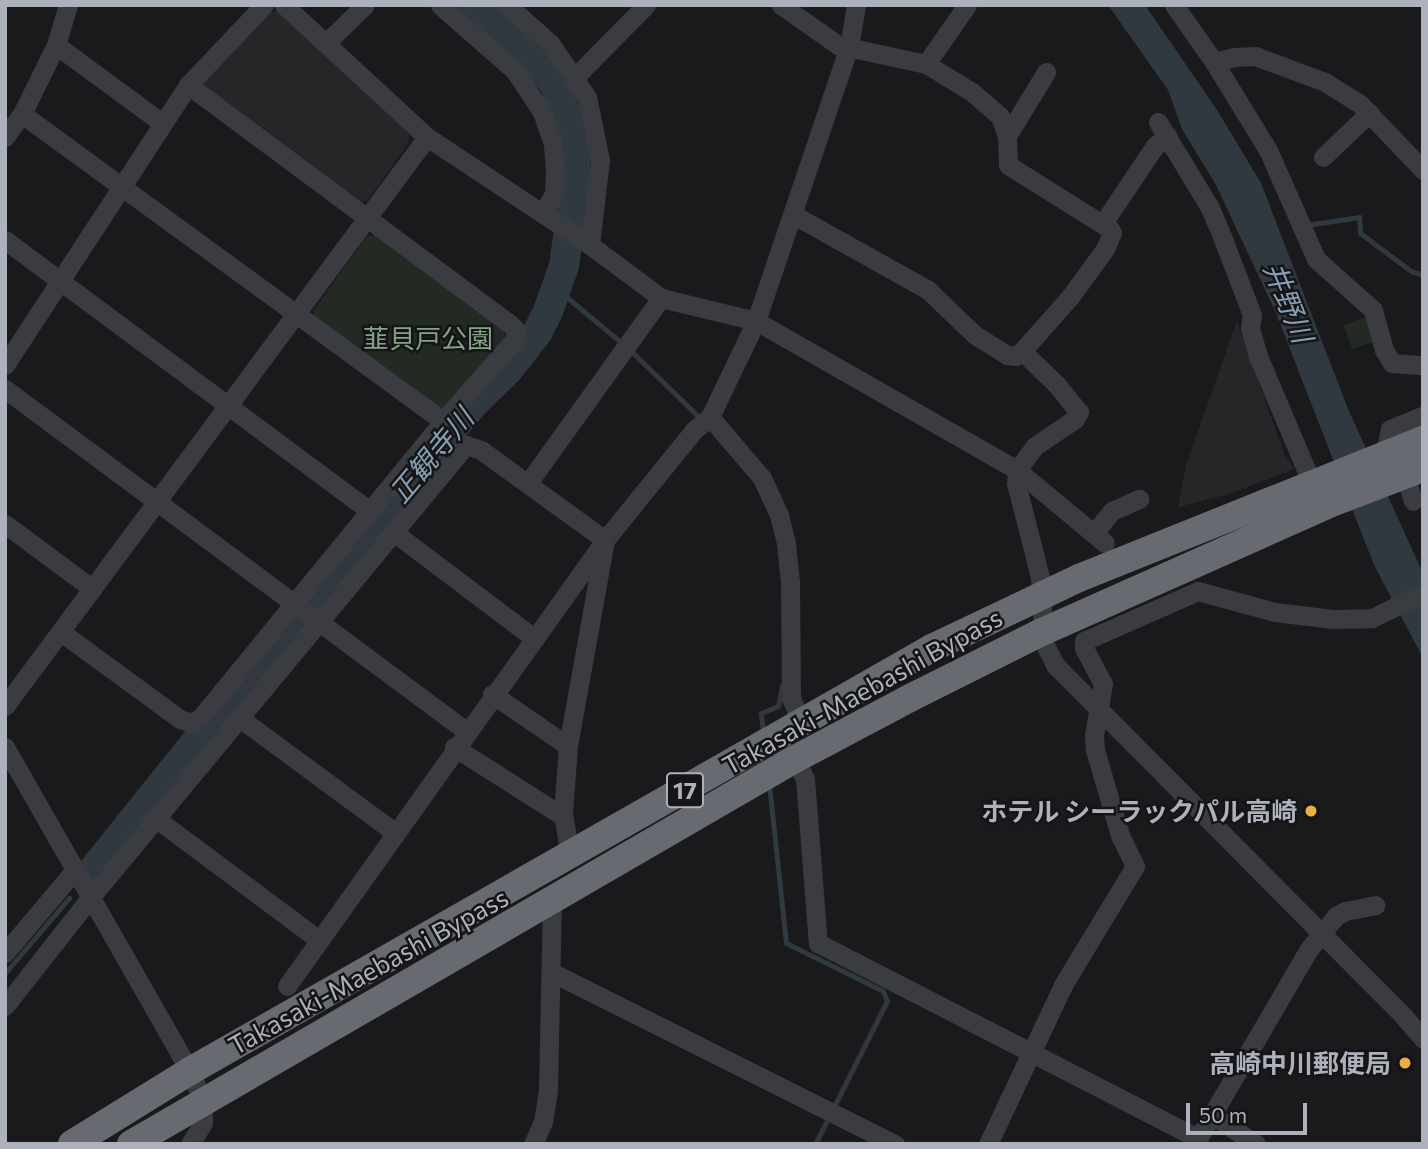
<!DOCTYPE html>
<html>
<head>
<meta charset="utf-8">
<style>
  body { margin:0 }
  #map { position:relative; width:1428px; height:1149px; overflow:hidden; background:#1a1a1c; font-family:Commissioner,"Noto Sans JP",sans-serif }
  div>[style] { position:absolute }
  .built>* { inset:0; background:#262629 }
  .green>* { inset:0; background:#222a23 }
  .water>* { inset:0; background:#30393f }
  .stream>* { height:5px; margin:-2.5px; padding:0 2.5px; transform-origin:2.5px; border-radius:2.5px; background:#30393f }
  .river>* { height:30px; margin:-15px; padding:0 15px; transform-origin:15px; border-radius:15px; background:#30393f }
  .minor>* { height:19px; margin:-9.5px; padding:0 9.5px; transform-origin:9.5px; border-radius:9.5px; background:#3b3c41 }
  .highway>* { height:28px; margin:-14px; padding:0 14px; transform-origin:14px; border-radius:14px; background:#676a71 }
  .dots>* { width:19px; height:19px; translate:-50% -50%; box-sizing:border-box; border:4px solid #151517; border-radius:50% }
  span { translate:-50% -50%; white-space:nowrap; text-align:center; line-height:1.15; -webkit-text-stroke:5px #151517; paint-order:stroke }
  .shield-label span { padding:2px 5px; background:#151517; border:2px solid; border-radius:5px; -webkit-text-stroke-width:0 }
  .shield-label { font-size:24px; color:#adb1bb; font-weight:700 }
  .park-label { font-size:26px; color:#85a486 }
  .street-label { font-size:26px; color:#adb1bb }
  .poi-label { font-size:26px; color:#adb1bb; font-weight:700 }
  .right { translate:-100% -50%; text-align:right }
  .water-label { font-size:28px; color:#869fb3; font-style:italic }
  .frame { position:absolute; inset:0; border:7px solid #adb1bb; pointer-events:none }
  .scale { position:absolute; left:1186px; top:1103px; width:121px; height:32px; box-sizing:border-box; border:4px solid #adb1bb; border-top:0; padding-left:9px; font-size:21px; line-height:24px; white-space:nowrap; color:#adb1bb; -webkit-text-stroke:5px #151517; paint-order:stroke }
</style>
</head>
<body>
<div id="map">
  <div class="built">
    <i style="clip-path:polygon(279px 11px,410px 131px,408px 144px,367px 201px,358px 202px,206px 90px,202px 79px,267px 12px)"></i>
    <i style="clip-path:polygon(1237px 321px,1284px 453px,1294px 469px,1226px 495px,1178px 507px,1186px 465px)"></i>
  </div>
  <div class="green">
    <i style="clip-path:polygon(376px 235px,503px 327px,505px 339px,447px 408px,436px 409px,315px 320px,313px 311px,367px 236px)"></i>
    <i style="clip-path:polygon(1371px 315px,1377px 341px,1352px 349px,1344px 325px)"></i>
  </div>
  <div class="water">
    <i style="clip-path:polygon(1108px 5px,1145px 5px,1217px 110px,1261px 183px,1348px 409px,1423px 573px,1423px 658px,1374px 565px,1276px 313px,1216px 185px,1182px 129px,1168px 90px)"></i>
  </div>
  <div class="stream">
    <i style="left:1306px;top:225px;width:54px;rotate:-8.6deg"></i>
    <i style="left:1359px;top:217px;width:16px;rotate:86deg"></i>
    <i style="left:1360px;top:233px;width:64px;rotate:36.7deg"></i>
    <i style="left:1411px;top:271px;width:13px;rotate:18deg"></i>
    <i style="left:557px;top:289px;width:86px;rotate:39.8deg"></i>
    <i style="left:630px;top:350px;width:99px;rotate:44.2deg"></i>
    <i style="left:763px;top:733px;width:20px;rotate:-96deg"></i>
    <i style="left:761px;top:713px;width:18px;rotate:-22deg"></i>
    <i style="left:778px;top:706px;width:21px;rotate:-79deg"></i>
    <i style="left:769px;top:784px;width:160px;rotate:83.9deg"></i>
    <i style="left:786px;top:943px;width:108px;rotate:26.3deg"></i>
    <i style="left:883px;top:991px;width:11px;rotate:68deg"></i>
    <i style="left:887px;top:1001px;width:160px;rotate:116.7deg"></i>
    <i style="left:5px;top:973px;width:99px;rotate:-49.5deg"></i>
  </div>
  <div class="river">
    <i style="left:94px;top:869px;width:320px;rotate:-51.3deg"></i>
    <i style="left:294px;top:619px;width:281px;rotate:-50.2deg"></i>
    <i style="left:474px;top:403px;width:47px;rotate:-44.1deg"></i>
    <i style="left:508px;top:370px;width:47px;rotate:-51.9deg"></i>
    <i style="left:537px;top:333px;width:25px;rotate:-63deg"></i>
    <i style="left:548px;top:311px;width:48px;rotate:-70.4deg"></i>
    <i style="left:564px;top:266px;width:67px;rotate:-82.2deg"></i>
    <i style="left:573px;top:200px;width:49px;rotate:-86.5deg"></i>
    <i style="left:576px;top:151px;width:27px;rotate:-100deg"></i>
    <i style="left:571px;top:124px;width:44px;rotate:-112.5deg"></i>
    <i style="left:554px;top:83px;width:38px;rotate:-130deg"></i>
    <i style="left:530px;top:54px;width:75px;rotate:-139.3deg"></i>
  </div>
  <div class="minor">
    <i style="left:284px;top:5px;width:195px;rotate:42.7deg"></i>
    <i style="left:427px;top:137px;width:196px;rotate:33.5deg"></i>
    <i style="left:590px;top:245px;width:89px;rotate:36.7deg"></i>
    <i style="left:661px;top:298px;width:98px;rotate:13.6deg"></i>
    <i style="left:756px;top:321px;width:301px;rotate:29.7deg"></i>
    <i style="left:1017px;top:470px;width:13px;rotate:94deg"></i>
    <i style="left:1016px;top:483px;width:97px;rotate:75.7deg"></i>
    <i style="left:1040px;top:577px;width:66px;rotate:86.5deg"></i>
    <i style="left:1044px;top:643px;width:25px;rotate:63deg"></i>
    <i style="left:1055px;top:665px;width:497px;rotate:45.2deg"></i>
    <i style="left:1405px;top:1018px;width:28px;rotate:49deg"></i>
    <i style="left:440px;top:5px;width:100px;rotate:41.3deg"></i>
    <i style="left:515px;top:71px;width:49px;rotate:56.6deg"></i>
    <i style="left:542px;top:112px;width:34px;rotate:71deg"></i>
    <i style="left:553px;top:144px;width:28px;rotate:86deg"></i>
    <i style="left:555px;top:172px;width:22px;rotate:93deg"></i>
    <i style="left:554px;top:194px;width:23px;rotate:121deg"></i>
    <i style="left:507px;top:5px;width:57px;rotate:41.5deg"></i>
    <i style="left:550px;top:43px;width:65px;rotate:55.6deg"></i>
    <i style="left:587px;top:97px;width:64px;rotate:78.3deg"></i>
    <i style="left:600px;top:160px;width:86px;rotate:96.7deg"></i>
    <i style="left:781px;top:5px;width:70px;rotate:35.1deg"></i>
    <i style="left:838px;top:45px;width:90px;rotate:12.2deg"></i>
    <i style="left:926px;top:64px;width:54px;rotate:31.3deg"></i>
    <i style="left:972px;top:92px;width:37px;rotate:41deg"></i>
    <i style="left:1000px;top:116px;width:21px;rotate:71deg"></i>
    <i style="left:1007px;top:136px;width:29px;rotate:88deg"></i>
    <i style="left:1008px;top:165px;width:120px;rotate:32.1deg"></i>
    <i style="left:1110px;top:229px;width:4px;rotate:63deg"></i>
    <i style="left:1112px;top:233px;width:17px;rotate:114deg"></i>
    <i style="left:1105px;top:249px;width:59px;rotate:126.1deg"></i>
    <i style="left:1070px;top:297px;width:72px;rotate:131.6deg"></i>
    <i style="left:1174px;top:5px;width:70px;rotate:54.9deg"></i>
    <i style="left:1214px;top:62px;width:103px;rotate:58.5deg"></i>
    <i style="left:1268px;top:150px;width:119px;rotate:66.2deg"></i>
    <i style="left:1316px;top:259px;width:76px;rotate:41.8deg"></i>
    <i style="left:1373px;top:310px;width:41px;rotate:74.6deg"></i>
    <i style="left:1384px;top:350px;width:15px;rotate:58deg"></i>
    <i style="left:1392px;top:363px;width:31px;rotate:4deg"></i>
    <i style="left:326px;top:43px;width:54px;rotate:-44.3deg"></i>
    <i style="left:56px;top:45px;width:132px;rotate:36.3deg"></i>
    <i style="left:1214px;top:62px;width:21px;rotate:-14deg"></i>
    <i style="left:1234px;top:57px;width:21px;rotate:-3deg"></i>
    <i style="left:1255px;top:56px;width:75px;rotate:20.4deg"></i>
    <i style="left:1325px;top:82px;width:40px;rotate:32deg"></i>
    <i style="left:1359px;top:103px;width:93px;rotate:46.3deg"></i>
    <i style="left:926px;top:64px;width:72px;rotate:-55.2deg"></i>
    <i style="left:575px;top:77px;width:101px;rotate:-45.4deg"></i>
    <i style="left:22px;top:114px;width:521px;rotate:36.1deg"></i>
    <i style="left:1158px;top:122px;width:100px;rotate:58.8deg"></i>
    <i style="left:1210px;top:208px;width:34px;rotate:67deg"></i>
    <i style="left:1223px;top:239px;width:81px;rotate:69.1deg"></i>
    <i style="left:1252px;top:315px;width:13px;rotate:99deg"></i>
    <i style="left:1250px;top:328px;width:29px;rotate:74deg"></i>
    <i style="left:1258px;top:356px;width:139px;rotate:67.1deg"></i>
    <i style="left:1007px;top:136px;width:75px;rotate:-58.6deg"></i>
    <i style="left:5px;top:137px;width:29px;rotate:-54deg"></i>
    <i style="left:22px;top:114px;width:77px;rotate:-63.8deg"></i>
    <i style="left:56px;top:45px;width:42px;rotate:-73.3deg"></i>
    <i style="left:1323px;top:157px;width:64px;rotate:-43.7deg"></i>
    <i style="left:794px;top:215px;width:154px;rotate:29.2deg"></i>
    <i style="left:928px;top:290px;width:65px;rotate:43.8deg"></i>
    <i style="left:975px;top:335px;width:38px;rotate:32deg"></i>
    <i style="left:1007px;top:355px;width:9px;rotate:6deg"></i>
    <i style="left:1016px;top:356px;width:8px;rotate:-40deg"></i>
    <i style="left:1022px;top:351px;width:49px;rotate:44.2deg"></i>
    <i style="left:1057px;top:385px;width:35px;rotate:51deg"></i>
    <i style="left:1079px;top:412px;width:8px;rotate:120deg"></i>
    <i style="left:1075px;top:419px;width:48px;rotate:146deg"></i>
    <i style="left:1035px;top:446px;width:30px;rotate:127deg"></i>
    <i style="left:1017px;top:470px;width:114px;rotate:39.7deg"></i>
    <i style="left:1103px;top:223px;width:93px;rotate:-56deg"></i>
    <i style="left:1155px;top:146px;width:16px;rotate:-40deg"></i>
    <i style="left:5px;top:240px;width:455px;rotate:36.6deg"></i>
    <i style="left:5px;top:365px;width:334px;rotate:-56.8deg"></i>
    <i style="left:188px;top:85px;width:110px;rotate:-46.5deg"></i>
    <i style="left:5px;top:389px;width:574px;rotate:36.57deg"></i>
    <i style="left:710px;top:417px;width:80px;rotate:49.6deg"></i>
    <i style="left:762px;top:478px;width:41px;rotate:65.3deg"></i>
    <i style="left:779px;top:515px;width:30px;rotate:76deg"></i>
    <i style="left:786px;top:544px;width:38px;rotate:84deg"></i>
    <i style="left:790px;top:582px;width:116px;rotate:89.5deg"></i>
    <i style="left:791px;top:698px;width:26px;rotate:67deg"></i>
    <i style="left:1385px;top:454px;width:25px;rotate:-79deg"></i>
    <i style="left:1390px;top:429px;width:35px;rotate:-22deg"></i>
    <i style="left:1405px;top:475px;width:27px;rotate:73deg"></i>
    <i style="left:528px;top:483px;width:228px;rotate:-54.3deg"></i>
    <i style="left:5px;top:524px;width:109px;rotate:36.5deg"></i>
    <i style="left:1094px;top:533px;width:28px;rotate:-51deg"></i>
    <i style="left:1112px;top:511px;width:30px;rotate:-24deg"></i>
    <i style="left:396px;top:534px;width:173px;rotate:37deg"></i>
    <i style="left:61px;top:632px;width:147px;rotate:36.2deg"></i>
    <i style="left:180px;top:719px;width:13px;rotate:18deg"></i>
    <i style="left:192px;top:723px;width:11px;rotate:-34deg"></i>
    <i style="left:201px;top:717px;width:382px;rotate:-50.7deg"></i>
    <i style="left:443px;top:421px;width:109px;rotate:-48.7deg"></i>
    <i style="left:515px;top:339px;width:9px;rotate:-84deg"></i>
    <i style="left:516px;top:330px;width:8px;rotate:-135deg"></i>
    <i style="left:510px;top:324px;width:401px;rotate:-143.4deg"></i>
    <i style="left:492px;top:694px;width:92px;rotate:34.4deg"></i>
    <i style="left:5px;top:706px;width:708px;rotate:-53.44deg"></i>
    <i style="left:241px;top:719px;width:190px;rotate:36.4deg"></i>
    <i style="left:5px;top:747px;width:373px;rotate:60.3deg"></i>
    <i style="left:190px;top:1071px;width:33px;rotate:67deg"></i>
    <i style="left:203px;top:1101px;width:22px;rotate:90deg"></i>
    <i style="left:203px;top:1123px;width:25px;rotate:122deg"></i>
    <i style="left:454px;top:747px;width:130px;rotate:32.5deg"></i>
    <i style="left:795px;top:759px;width:22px;rotate:63deg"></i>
    <i style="left:805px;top:779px;width:165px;rotate:85.5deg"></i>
    <i style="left:818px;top:943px;width:427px;rotate:27.2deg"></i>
    <i style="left:158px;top:820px;width:201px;rotate:36.7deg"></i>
    <i style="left:5px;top:953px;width:107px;rotate:-49.9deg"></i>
    <i style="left:551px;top:972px;width:385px;rotate:26.6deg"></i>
    <i style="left:287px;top:986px;width:548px;rotate:-54.51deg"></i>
    <i style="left:605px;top:540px;width:141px;rotate:-51deg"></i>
    <i style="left:694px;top:430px;width:21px;rotate:-39deg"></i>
    <i style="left:710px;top:417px;width:106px;rotate:-64.4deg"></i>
    <i style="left:756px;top:321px;width:289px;rotate:-71.3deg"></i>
    <i style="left:849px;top:47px;width:43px;rotate:-80.5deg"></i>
    <i style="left:5px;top:1006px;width:137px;rotate:-51.8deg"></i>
    <i style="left:90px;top:898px;width:589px;rotate:-50.31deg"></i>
    <i style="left:466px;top:445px;width:16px;rotate:18deg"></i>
    <i style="left:481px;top:450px;width:153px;rotate:36deg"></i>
    <i style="left:605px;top:540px;width:209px;rotate:100.2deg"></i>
    <i style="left:568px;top:746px;width:67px;rotate:94.3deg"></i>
    <i style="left:563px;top:813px;width:45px;rotate:81deg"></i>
    <i style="left:1212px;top:1115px;width:53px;rotate:33.4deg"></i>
    <i style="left:533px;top:1144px;width:24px;rotate:-66deg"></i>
    <i style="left:543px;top:1122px;width:33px;rotate:-81deg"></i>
    <i style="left:548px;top:1089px;width:190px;rotate:-88.8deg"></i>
    <i style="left:988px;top:1144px;width:176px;rotate:-64.7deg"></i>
    <i style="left:1063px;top:985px;width:139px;rotate:-58.8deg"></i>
    <i style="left:1135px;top:866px;width:34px;rotate:-116deg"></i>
    <i style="left:1120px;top:835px;width:89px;rotate:-106.4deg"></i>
    <i style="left:1095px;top:750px;width:15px;rotate:-94deg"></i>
    <i style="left:1094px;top:735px;width:52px;rotate:-80deg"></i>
    <i style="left:1103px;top:684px;width:41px;rotate:-117.8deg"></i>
    <i style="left:1084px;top:648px;width:7px;rotate:-90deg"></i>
    <i style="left:1084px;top:641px;width:124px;rotate:-23.7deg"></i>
    <i style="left:1198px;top:591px;width:80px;rotate:15.3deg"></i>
    <i style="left:1275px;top:612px;width:58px;rotate:6.9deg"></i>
    <i style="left:1333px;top:619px;width:39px;rotate:-1deg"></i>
    <i style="left:1372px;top:618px;width:57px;rotate:-26.1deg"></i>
    <i style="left:1195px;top:1144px;width:226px;rotate:-59.7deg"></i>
    <i style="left:1309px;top:949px;width:43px;rotate:-50.7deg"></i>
    <i style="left:1336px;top:916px;width:10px;rotate:-29deg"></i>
    <i style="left:1345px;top:911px;width:31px;rotate:-11deg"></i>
  </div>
  <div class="highway">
    <i style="left:72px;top:1144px;width:139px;rotate:-31.7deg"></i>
    <i style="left:190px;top:1071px;width:854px;rotate:-29.69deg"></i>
    <i style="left:932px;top:648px;width:163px;rotate:-25.5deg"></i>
    <i style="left:1079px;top:578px;width:371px;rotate:-21.9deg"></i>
    <i style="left:131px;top:1144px;width:768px;rotate:-30.11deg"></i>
    <i style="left:795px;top:759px;width:132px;rotate:-27.9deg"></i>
    <i style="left:912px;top:697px;width:145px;rotate:-26.6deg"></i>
    <i style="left:1042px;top:632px;width:314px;rotate:-24deg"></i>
    <i style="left:1329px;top:504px;width:101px;rotate:-21deg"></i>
  </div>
  <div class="dots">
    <i style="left:1311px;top:811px;background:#e9ae44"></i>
    <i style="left:1405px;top:1063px;background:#e9ae44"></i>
  </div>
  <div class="shield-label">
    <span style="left:685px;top:790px">17</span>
  </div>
  <div class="park-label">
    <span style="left:428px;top:338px">韮貝戸公園</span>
  </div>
  <div class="street-label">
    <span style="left:862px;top:691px;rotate:-29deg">Takasaki-Maebashi Bypass</span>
    <span style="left:368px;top:971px;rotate:-29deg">Takasaki-Maebashi Bypass</span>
  </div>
  <div class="poi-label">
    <span class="right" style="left:1297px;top:811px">ホテル シーラックパル高崎</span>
    <span class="right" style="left:1391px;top:1063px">高崎中川郵便局</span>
  </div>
  <div class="water-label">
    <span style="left:1289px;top:302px;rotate:68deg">井野川</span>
    <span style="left:431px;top:455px;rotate:-50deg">正観寺川</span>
  </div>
  <div class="frame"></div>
  <div class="scale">50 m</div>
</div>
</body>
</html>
